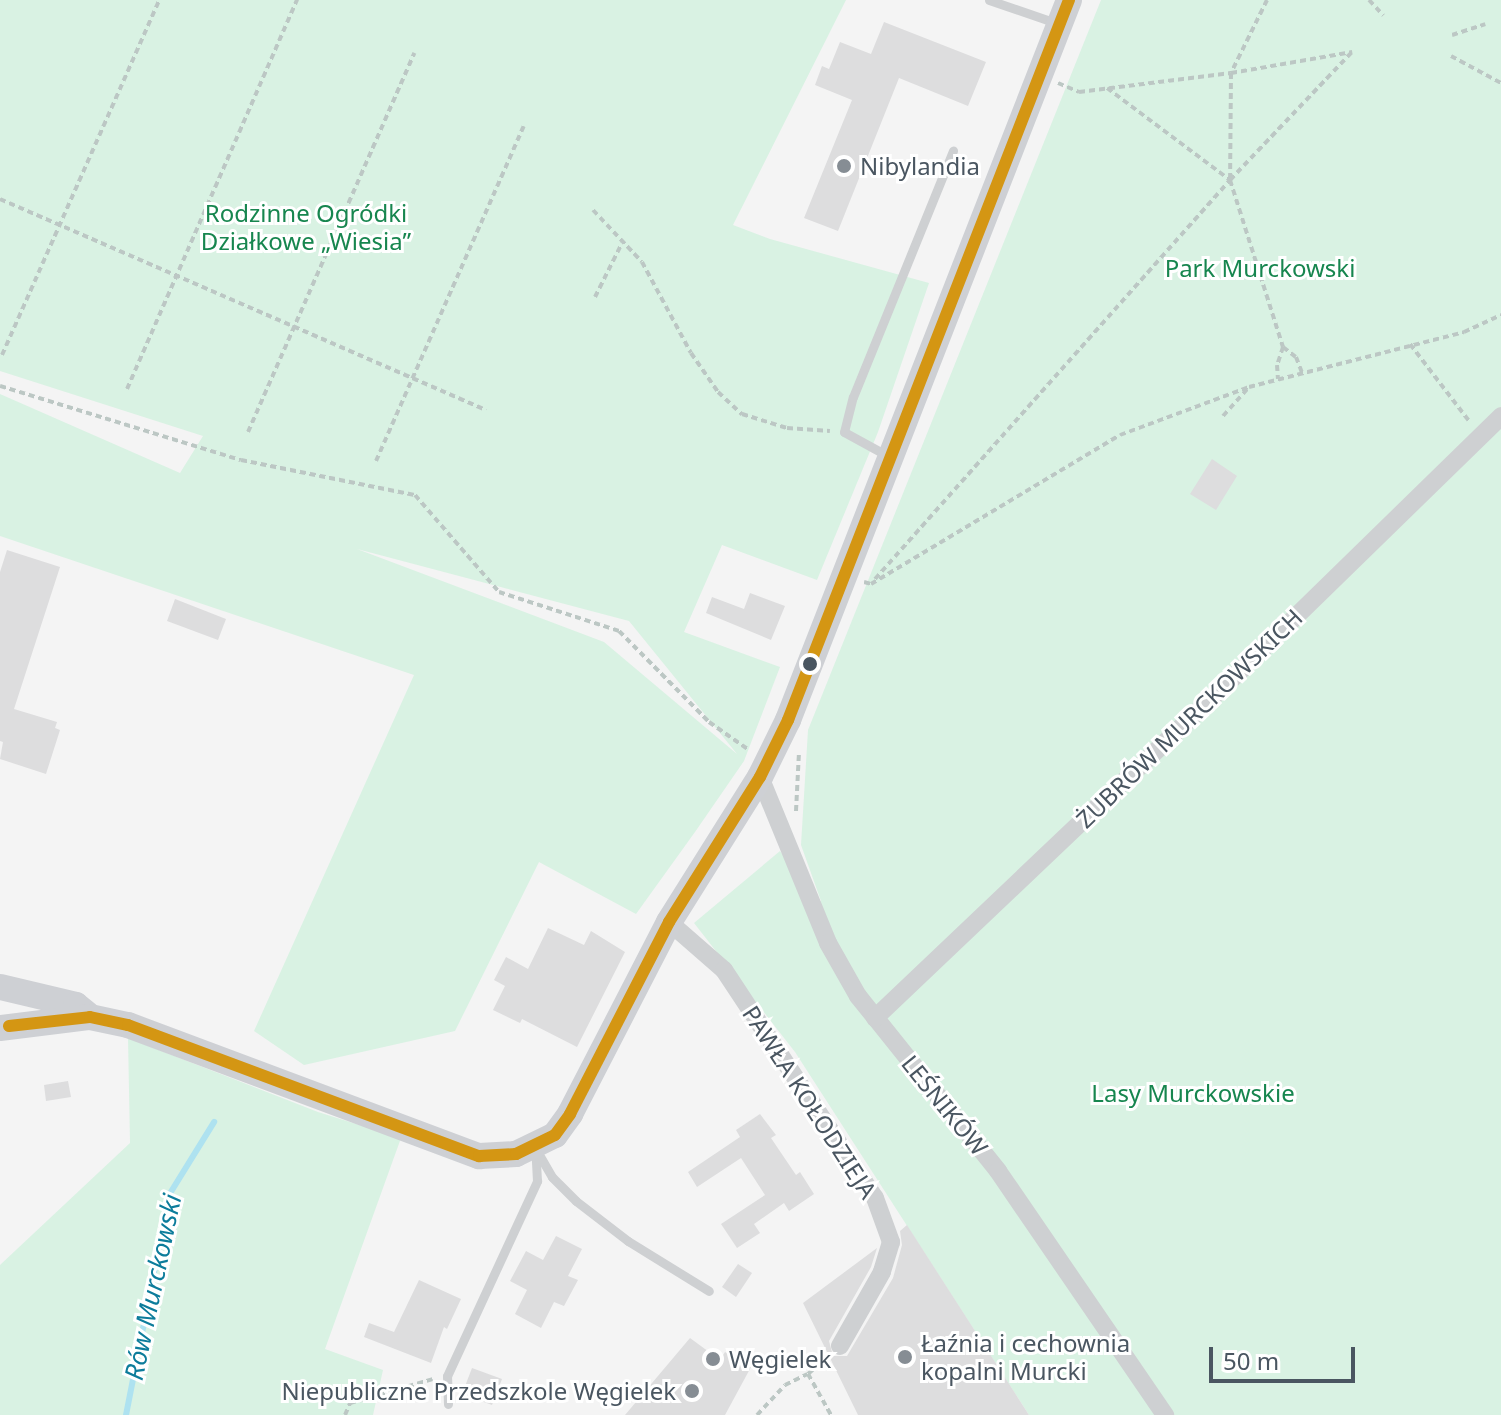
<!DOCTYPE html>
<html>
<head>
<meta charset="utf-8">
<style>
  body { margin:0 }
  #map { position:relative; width:1501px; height:1415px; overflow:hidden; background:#f4f4f4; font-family:"Noto Sans",sans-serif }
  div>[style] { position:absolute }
  .green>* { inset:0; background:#d9f2e3 }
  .stream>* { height:6px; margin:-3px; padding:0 3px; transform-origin:3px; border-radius:3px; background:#aee2f0 }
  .building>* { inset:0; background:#ddddde }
  .path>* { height:4px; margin-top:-2px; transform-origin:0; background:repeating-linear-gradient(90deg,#bcc7c4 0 6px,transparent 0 10px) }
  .lane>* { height:9px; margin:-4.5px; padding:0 4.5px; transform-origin:4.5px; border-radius:4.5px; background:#ced0d2 }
  .street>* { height:18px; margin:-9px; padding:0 9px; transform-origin:9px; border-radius:9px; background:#ced0d2 }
  .secondary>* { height:26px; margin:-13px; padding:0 13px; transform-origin:13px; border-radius:13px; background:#ced0d4 }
  .bus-1>* { height:12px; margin:-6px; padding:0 6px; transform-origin:6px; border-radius:6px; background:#d49613 }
  .dots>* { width:22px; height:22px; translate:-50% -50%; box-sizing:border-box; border:4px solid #fff; border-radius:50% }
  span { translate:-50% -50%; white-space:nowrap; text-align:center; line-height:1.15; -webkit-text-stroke:6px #fff; paint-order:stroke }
  .poi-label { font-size:24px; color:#4a5661 }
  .left { translate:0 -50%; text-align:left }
  .right { translate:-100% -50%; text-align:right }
  .park-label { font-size:24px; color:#17864f }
  .street-label { font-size:24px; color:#4a5661 }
  .water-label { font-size:26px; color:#0c7c9b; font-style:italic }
  .scale { position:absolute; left:1209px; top:1347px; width:146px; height:36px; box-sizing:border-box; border:4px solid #4a5661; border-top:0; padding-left:10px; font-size:24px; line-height:28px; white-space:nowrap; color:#4a5661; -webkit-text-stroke:6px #fff; paint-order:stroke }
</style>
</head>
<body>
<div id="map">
  <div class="green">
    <i style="clip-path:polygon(evenodd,0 0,846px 0,733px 225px,770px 239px,929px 283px,878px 432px,817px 580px,722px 545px,684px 632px,780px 667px,744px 761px,695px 832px,636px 914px,539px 862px,455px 1031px,304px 1065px,254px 1031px,414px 675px,0 536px,0 394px,180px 473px,203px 436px,0 371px,0 0,357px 549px,629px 621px,737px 754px,604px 642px,357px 549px)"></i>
    <i style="clip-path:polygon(1101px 0,1501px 0,1501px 1415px,1029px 1415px,795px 1052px,694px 923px,780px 851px,816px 903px,821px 901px,801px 845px,808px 730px)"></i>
    <i style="clip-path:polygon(128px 1038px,318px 1112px,401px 1138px,325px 1349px,383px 1370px,373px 1415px,0 1415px,0 1265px,130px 1143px)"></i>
  </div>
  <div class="stream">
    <i style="left:126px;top:1415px;width:224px;rotate:-78.9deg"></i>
    <i style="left:169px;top:1195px;width:86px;rotate:-58.3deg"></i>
  </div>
  <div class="building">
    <i style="clip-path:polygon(884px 22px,986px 62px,968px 106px,899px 78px,838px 231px,804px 218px,852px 100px,815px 85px,822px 66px,829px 69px,840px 42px,871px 54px)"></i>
    <i style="clip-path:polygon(1212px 459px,1237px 476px,1216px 510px,1190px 494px)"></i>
    <i style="clip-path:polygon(7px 550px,60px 567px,14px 709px,57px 722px,55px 728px,60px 730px,46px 774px,0 759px,3px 742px,0 741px,0 572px)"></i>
    <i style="clip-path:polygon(750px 593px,785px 606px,771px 640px,706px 613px,712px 597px,744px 609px)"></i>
    <i style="clip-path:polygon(175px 599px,226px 619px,218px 640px,167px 621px)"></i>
    <i style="clip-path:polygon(548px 928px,584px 945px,591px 931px,625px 952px,577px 1047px,522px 1019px,520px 1023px,493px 1010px,505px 986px,494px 980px,506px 957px,528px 969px)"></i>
    <i style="clip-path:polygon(68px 1081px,71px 1097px,46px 1101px,44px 1085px)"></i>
    <i style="clip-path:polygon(760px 1114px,776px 1135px,771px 1138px,796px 1175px,800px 1172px,814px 1194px,789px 1211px,784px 1203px,754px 1224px,760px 1233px,737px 1248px,721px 1224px,765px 1195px,741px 1158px,697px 1187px,688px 1172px,740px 1137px,736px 1130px)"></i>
    <i style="clip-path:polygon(907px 1225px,1029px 1415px,858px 1415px,803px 1303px,877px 1248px,871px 1267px,829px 1341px,833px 1356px,847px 1356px,893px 1278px,902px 1245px,900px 1231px)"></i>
    <i style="clip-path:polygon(556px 1236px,582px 1249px,568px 1276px,578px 1280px,564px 1306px,554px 1302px,541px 1328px,515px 1314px,527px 1290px,510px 1281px,526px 1251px,543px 1260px)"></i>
    <i style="clip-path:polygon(738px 1264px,752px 1273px,736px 1297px,722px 1287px)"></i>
    <i style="clip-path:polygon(419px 1280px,461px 1299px,447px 1329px,444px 1327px,431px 1363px,364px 1337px,369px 1323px,394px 1332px)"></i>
    <i style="clip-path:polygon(690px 1338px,720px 1360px,725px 1352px,751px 1367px,725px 1415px,625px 1415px)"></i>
    <i style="clip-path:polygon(472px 1368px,502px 1379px,492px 1405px,462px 1394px)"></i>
  </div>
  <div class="path">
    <i style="left:1267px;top:0;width:81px;rotate:116.3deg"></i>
    <i style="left:1231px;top:73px;width:107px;rotate:90.5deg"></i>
    <i style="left:1230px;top:180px;width:175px;rotate:72.4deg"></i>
    <i style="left:1283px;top:347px;width:19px;rotate:108deg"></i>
    <i style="left:1277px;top:365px;width:14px;rotate:86deg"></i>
    <i style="left:1369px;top:0;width:21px;rotate:47deg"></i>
    <i style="left:1452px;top:35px;width:35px;rotate:-18deg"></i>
    <i style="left:1451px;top:56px;width:57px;rotate:28.4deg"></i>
    <i style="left:1058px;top:83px;width:23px;rotate:23deg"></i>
    <i style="left:1079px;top:92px;width:153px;rotate:-7.1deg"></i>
    <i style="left:1231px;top:73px;width:123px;rotate:-9.8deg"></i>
    <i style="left:1107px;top:88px;width:154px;rotate:36.8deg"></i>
    <i style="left:0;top:199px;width:530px;rotate:23.47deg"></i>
    <i style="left:593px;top:210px;width:71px;rotate:46.7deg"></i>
    <i style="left:642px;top:262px;width:103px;rotate:61.7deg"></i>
    <i style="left:691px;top:353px;width:47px;rotate:55.3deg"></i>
    <i style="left:718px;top:392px;width:33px;rotate:43deg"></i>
    <i style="left:742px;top:414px;width:47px;rotate:17.3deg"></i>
    <i style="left:787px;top:428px;width:43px;rotate:4deg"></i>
    <i style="left:595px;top:297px;width:60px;rotate:-63.4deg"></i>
    <i style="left:1410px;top:344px;width:97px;rotate:52.5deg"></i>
    <i style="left:1283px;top:347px;width:16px;rotate:38deg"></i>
    <i style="left:1296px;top:357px;width:17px;rotate:69deg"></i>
    <i style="left:2px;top:355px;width:388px;rotate:-66.1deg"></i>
    <i style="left:0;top:386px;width:252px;rotate:17.1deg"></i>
    <i style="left:241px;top:460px;width:177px;rotate:11.4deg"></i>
    <i style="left:415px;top:495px;width:128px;rotate:49.1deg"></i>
    <i style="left:499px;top:592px;width:126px;rotate:18deg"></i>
    <i style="left:619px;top:631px;width:128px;rotate:45.3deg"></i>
    <i style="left:709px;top:722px;width:49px;rotate:35deg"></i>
    <i style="left:127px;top:389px;width:425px;rotate:-66.4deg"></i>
    <i style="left:1223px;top:416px;width:38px;rotate:-48deg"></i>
    <i style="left:248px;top:432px;width:414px;rotate:-66.3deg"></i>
    <i style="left:376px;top:461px;width:366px;rotate:-66.2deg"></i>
    <i style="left:875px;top:579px;width:534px;rotate:-48.34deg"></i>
    <i style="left:1230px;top:180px;width:177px;rotate:-46.4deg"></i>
    <i style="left:864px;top:582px;width:7px;rotate:16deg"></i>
    <i style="left:871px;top:584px;width:290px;rotate:-30.9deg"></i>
    <i style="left:1120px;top:435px;width:138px;rotate:-20.4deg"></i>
    <i style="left:1249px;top:387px;width:222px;rotate:-14.3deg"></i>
    <i style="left:1464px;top:332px;width:41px;rotate:-24.7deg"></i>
    <i style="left:796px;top:811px;width:59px;rotate:-87.1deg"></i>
    <i style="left:808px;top:1374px;width:47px;rotate:60.7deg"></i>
    <i style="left:345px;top:1415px;width:13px;rotate:-67deg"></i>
    <i style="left:350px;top:1403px;width:86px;rotate:-16.1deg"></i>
    <i style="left:757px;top:1415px;width:41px;rotate:-47deg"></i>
    <i style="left:785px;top:1385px;width:25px;rotate:-26deg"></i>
    <i style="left:808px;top:1374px;width:27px;rotate:-42deg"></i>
  </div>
  <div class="lane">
    <i style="left:989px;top:0;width:71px;rotate:18.9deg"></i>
    <i style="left:888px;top:456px;width:50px;rotate:-151.4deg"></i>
    <i style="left:844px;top:432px;width:36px;rotate:-76deg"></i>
    <i style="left:853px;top:397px;width:266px;rotate:-67.9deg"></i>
    <i style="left:537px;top:1151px;width:30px;rotate:60deg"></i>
    <i style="left:552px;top:1177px;width:34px;rotate:45deg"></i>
    <i style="left:576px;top:1201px;width:66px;rotate:37.6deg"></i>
    <i style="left:628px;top:1241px;width:95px;rotate:31.7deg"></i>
    <i style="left:448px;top:1404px;width:28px;rotate:-92deg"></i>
    <i style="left:447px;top:1376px;width:215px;rotate:-65.2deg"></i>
    <i style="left:537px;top:1181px;width:33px;rotate:-93deg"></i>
  </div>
  <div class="street">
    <i style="left:760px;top:777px;width:179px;rotate:67.7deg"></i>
    <i style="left:828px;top:943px;width:61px;rotate:60.5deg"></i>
    <i style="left:858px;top:996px;width:224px;rotate:51.3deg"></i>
    <i style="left:998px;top:1171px;width:296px;rotate:55.6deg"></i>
    <i style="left:669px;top:922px;width:73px;rotate:41.1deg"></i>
    <i style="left:724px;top:970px;width:273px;rotate:56.5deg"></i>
    <i style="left:875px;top:1198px;width:47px;rotate:70deg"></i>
    <i style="left:891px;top:1242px;width:31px;rotate:107deg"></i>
    <i style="left:882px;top:1272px;width:85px;rotate:119.6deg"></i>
    <i style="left:875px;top:1018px;width:501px;rotate:-43.54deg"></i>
    <i style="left:1238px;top:673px;width:368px;rotate:-44.3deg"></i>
  </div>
  <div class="secondary">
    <i style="left:0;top:987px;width:78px;rotate:13.3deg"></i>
    <i style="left:76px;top:1005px;width:14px;rotate:39deg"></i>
    <i style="left:0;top:1028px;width:91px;rotate:-7deg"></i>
    <i style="left:90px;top:1017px;width:39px;rotate:12deg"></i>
    <i style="left:128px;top:1025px;width:375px;rotate:20.5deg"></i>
    <i style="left:479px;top:1156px;width:37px;rotate:-3deg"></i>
    <i style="left:516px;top:1154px;width:43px;rotate:-26deg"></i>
    <i style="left:555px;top:1135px;width:26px;rotate:-54deg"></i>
    <i style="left:570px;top:1114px;width:216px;rotate:-62.7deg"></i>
    <i style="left:669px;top:922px;width:171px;rotate:-57.9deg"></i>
    <i style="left:760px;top:777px;width:64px;rotate:-63.8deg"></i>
    <i style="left:788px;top:720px;width:773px;rotate:-68.68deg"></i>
  </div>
  <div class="bus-1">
    <i style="left:9px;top:1026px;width:81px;rotate:-6.3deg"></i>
    <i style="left:90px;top:1017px;width:39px;rotate:12deg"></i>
    <i style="left:128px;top:1025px;width:375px;rotate:20.5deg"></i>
    <i style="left:479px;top:1156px;width:37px;rotate:-3deg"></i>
    <i style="left:516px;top:1154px;width:43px;rotate:-26deg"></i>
    <i style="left:555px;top:1135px;width:26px;rotate:-54deg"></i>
    <i style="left:570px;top:1114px;width:216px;rotate:-62.7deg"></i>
    <i style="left:669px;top:922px;width:171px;rotate:-57.9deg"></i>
    <i style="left:760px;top:777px;width:64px;rotate:-63.8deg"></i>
    <i style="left:788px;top:720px;width:773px;rotate:-68.68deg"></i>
  </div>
  <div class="dots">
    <i style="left:844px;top:166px;background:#868d94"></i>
    <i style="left:810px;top:664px;background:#4a5661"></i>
    <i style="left:905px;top:1357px;background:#868d94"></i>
    <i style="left:713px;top:1359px;background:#868d94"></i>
    <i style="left:692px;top:1391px;background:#868d94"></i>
  </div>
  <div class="poi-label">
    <span class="left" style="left:860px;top:166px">Nibylandia</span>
    <span class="left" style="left:921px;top:1357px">Łaźnia i cechownia<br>kopalni Murcki</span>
    <span class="left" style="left:729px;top:1359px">Węgielek</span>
    <span class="right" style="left:676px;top:1391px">Niepubliczne Przedszkole Węgielek</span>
  </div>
  <div class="park-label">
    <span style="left:306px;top:227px">Rodzinne Ogródki<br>Działkowe „Wiesia”</span>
    <span style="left:1260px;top:268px">Park Murckowski</span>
    <span style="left:1193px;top:1093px">Lasy Murckowskie</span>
  </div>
  <div class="street-label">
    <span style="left:1189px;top:718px;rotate:-44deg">ŻUBRÓW MURCKOWSKICH</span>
    <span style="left:810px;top:1102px;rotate:57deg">PAWŁA KOŁODZIEJA</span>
    <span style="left:945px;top:1105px;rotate:51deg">LEŚNIKÓW</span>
  </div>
  <div class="water-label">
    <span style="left:153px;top:1287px;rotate:-78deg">Rów Murckowski</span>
  </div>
  <div class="scale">50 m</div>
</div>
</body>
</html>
